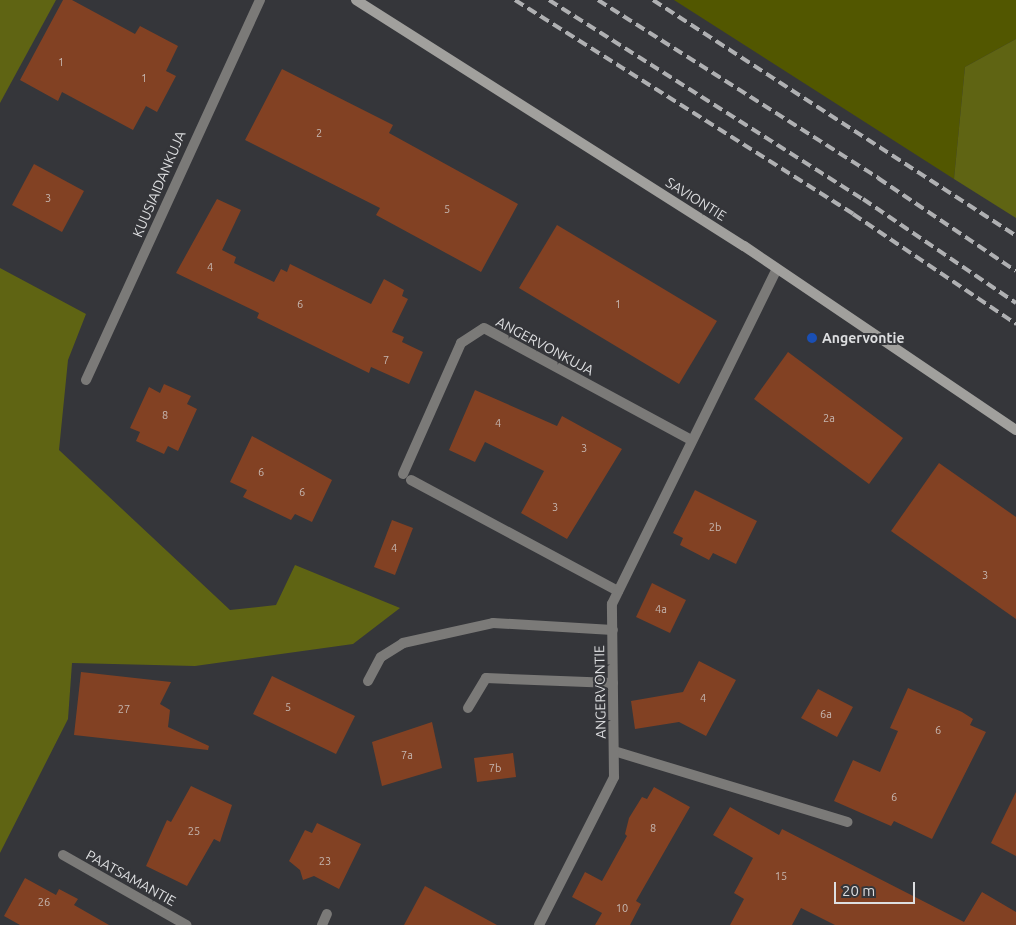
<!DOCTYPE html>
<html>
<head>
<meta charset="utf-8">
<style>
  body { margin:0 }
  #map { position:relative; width:1016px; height:925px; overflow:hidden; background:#35363a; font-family:Ubuntu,sans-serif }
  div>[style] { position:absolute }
  .green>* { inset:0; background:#525700 }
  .forest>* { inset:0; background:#5f6413 }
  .building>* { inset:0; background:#824123 }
  .lane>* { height:10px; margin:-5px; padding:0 5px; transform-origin:5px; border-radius:5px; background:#7b7a78 }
  .street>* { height:10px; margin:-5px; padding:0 5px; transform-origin:5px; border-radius:5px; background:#7b7a78 }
  .secondary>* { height:10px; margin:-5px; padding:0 5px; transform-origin:5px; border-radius:5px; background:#a1a09d }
  .rail>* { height:4px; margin-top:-2px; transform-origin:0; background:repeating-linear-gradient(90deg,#afb0b2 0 10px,transparent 0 15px) }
  .dots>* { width:14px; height:14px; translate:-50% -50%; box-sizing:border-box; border:2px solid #35363a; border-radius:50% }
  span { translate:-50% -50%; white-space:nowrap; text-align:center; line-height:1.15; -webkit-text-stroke:4px #35363a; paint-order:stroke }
  .number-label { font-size:11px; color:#c6b7b1 }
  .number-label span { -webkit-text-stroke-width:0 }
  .street-label { font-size:14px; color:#dddee0 }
  .poi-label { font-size:14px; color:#dddee0; font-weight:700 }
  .left { translate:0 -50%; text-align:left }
  .scale { position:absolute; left:834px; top:882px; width:81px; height:22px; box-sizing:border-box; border:2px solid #dddee0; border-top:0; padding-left:6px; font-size:15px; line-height:18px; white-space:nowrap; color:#dddee0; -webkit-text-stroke:4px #35363a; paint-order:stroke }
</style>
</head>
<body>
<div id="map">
  <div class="green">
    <i style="clip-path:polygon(674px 0,1016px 0,1016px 39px,965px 67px,954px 179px)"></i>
  </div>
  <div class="forest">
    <i style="clip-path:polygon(0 0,56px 0,0 103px)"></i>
    <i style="clip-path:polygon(1016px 39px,1016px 218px,954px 179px,965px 67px)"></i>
    <i style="clip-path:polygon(0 268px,86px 314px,68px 360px,59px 450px,230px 610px,276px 605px,295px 565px,400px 608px,353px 644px,195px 666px,72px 663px,68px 719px,0 853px)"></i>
  </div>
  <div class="building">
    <i style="clip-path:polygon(63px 0,72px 0,135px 34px,140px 26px,178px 46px,166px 71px,176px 76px,157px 112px,146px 106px,133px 130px,62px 92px,58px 101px,20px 80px)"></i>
    <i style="clip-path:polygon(282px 69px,393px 125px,389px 133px,518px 204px,481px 272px,376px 215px,380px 208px,245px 140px)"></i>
    <i style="clip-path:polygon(34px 164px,84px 191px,62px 232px,12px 205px)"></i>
    <i style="clip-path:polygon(217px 199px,241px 210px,222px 250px,236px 257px,234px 263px,274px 282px,281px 269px,287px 272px,290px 264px,371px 304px,384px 279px,404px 290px,402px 296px,408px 299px,392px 332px,404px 337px,402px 342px,423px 352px,409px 384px,371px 367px,369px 373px,257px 318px,259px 313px,176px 273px)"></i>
    <i style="clip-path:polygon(557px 225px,717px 321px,679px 384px,519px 288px)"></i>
    <i style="clip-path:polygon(788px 352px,903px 438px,869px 484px,754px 399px)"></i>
    <i style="clip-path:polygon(164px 384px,191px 396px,187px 404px,197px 409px,178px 451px,168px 446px,164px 454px,136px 441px,140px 432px,130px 428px,149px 387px,160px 393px)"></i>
    <i style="clip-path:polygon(475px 390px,557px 426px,562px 416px,622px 449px,567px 539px,521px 513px,544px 471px,485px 442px,475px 462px,449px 450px)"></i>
    <i style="clip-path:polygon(252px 436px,332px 480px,312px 522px,295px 514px,291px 520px,243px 497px,247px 490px,230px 482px)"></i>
    <i style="clip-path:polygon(939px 463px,1016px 517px,1016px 619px,891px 531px)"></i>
    <i style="clip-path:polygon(695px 490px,757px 521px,736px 564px,713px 553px,709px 560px,680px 545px,683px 538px,673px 533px)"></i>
    <i style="clip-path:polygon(392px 520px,413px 528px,395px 575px,374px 567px)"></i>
    <i style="clip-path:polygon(652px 583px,686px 600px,670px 633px,636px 617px)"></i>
    <i style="clip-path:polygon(699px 661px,736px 680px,706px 736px,679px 722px,635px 729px,631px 701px,683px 692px)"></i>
    <i style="clip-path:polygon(81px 672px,171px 682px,160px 704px,170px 710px,168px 727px,209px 746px,208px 750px,74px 735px)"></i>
    <i style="clip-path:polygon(272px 676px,355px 716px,336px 754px,253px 714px)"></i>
    <i style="clip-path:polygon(908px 688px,962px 712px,973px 719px,970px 725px,986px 732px,932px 839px,894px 821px,891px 826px,834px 801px,853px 760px,880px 772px,898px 731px,890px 728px)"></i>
    <i style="clip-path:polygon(818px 689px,853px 707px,837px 737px,801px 718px)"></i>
    <i style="clip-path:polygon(432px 722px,442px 768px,382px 786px,372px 742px)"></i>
    <i style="clip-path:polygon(513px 753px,516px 777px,477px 782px,474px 758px)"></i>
    <i style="clip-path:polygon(191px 786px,232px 805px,220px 842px,214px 839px,187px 886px,146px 866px,167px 820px,171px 822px)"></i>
    <i style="clip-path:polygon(654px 787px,690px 807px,636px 901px,641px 904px,630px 925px,595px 925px,602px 913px,572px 897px,585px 872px,602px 881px,627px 836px,625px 834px,629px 818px,642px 797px,647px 799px)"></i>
    <i style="clip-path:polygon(1016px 792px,1016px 856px,991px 843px)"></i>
    <i style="clip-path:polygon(730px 807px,779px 835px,782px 829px,964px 922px,982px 892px,1016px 912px,1016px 925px,835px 925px,801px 908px,792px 925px,730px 925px,744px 899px,734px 893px,753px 858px,713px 835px)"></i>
    <i style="clip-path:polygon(317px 823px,361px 844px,339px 889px,314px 876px,303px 880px,300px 870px,289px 861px,305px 830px,312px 833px)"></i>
    <i style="clip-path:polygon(25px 878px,56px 895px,59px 889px,78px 899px,74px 905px,109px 925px,20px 925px,4px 916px)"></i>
    <i style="clip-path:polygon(425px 886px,497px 925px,404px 925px)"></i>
  </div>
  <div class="lane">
    <i style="left:411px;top:480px;width:235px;rotate:28.2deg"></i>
    <i style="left:368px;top:681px;width:27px;rotate:-62deg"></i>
    <i style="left:381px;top:657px;width:26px;rotate:-32deg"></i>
    <i style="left:403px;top:643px;width:92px;rotate:-12.5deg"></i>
    <i style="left:493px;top:623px;width:120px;rotate:3.3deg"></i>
    <i style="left:468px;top:708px;width:35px;rotate:-59deg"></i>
    <i style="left:486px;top:678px;width:127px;rotate:2.3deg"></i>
    <i style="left:614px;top:751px;width:244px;rotate:16.9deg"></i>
    <i style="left:322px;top:925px;width:12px;rotate:-66deg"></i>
  </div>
  <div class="street">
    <i style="left:86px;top:380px;width:418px;rotate:-65.4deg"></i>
    <i style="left:403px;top:474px;width:143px;rotate:-66.1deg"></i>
    <i style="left:461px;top:343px;width:27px;rotate:-33deg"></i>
    <i style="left:484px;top:328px;width:235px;rotate:28.4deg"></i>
    <i style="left:63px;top:855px;width:142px;rotate:29.6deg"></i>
    <i style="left:539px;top:925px;width:166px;rotate:-63.1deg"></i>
    <i style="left:614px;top:777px;width:173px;rotate:-90.7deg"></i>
    <i style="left:612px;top:604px;width:373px;rotate:-63.8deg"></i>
  </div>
  <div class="secondary">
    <i style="left:356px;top:0;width:459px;rotate:32.4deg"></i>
    <i style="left:744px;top:246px;width:328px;rotate:34.1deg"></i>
  </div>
  <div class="rail">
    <i style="left:515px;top:0;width:400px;rotate:32.3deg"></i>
    <i style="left:853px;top:214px;width:197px;rotate:34deg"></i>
    <i style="left:549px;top:0;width:372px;rotate:32.4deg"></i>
    <i style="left:863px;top:199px;width:185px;rotate:34.2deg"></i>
    <i style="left:598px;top:0;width:332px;rotate:32.4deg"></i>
    <i style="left:878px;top:178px;width:166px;rotate:34deg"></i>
    <i style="left:653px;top:0;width:433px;rotate:33deg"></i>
  </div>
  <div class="dots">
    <i style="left:812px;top:338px;background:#1a4fb4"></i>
  </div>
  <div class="number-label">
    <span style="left:61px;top:62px">1</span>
    <span style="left:144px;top:78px">1</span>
    <span style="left:319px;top:133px">2</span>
    <span style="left:48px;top:198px">3</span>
    <span style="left:447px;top:209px">5</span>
    <span style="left:210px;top:267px">4</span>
    <span style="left:300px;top:304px">6</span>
    <span style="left:618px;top:304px">1</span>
    <span style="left:386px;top:360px">7</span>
    <span style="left:165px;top:415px">8</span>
    <span style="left:829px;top:418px">2a</span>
    <span style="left:498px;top:423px">4</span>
    <span style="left:584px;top:448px">3</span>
    <span style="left:261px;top:472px">6</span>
    <span style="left:302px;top:492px">6</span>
    <span style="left:555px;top:507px">3</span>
    <span style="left:715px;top:527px">2b</span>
    <span style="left:394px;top:548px">4</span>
    <span style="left:985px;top:575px">3</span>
    <span style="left:661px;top:609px">4a</span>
    <span style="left:703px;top:698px">4</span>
    <span style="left:288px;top:707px">5</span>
    <span style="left:124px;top:709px">27</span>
    <span style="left:826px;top:714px">6a</span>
    <span style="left:938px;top:730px">6</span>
    <span style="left:407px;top:755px">7a</span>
    <span style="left:495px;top:768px">7b</span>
    <span style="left:894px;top:797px">6</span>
    <span style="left:653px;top:828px">8</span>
    <span style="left:194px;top:831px">25</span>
    <span style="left:325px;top:861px">23</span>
    <span style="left:781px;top:876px">15</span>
    <span style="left:44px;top:902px">26</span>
    <span style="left:622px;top:908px">10</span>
  </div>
  <div class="street-label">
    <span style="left:159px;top:184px;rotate:-67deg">KUUSIAIDANKUJA</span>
    <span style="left:696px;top:199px;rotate:32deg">SAVIONTIE</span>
    <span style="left:545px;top:346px;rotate:28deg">ANGERVONKUJA</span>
    <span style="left:600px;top:692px;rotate:-91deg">ANGERVONTIE</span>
    <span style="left:131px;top:878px;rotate:29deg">PAATSAMANTIE</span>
  </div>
  <div class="poi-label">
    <span class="left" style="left:822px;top:338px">Angervontie</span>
  </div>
  <div class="scale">20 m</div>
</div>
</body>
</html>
